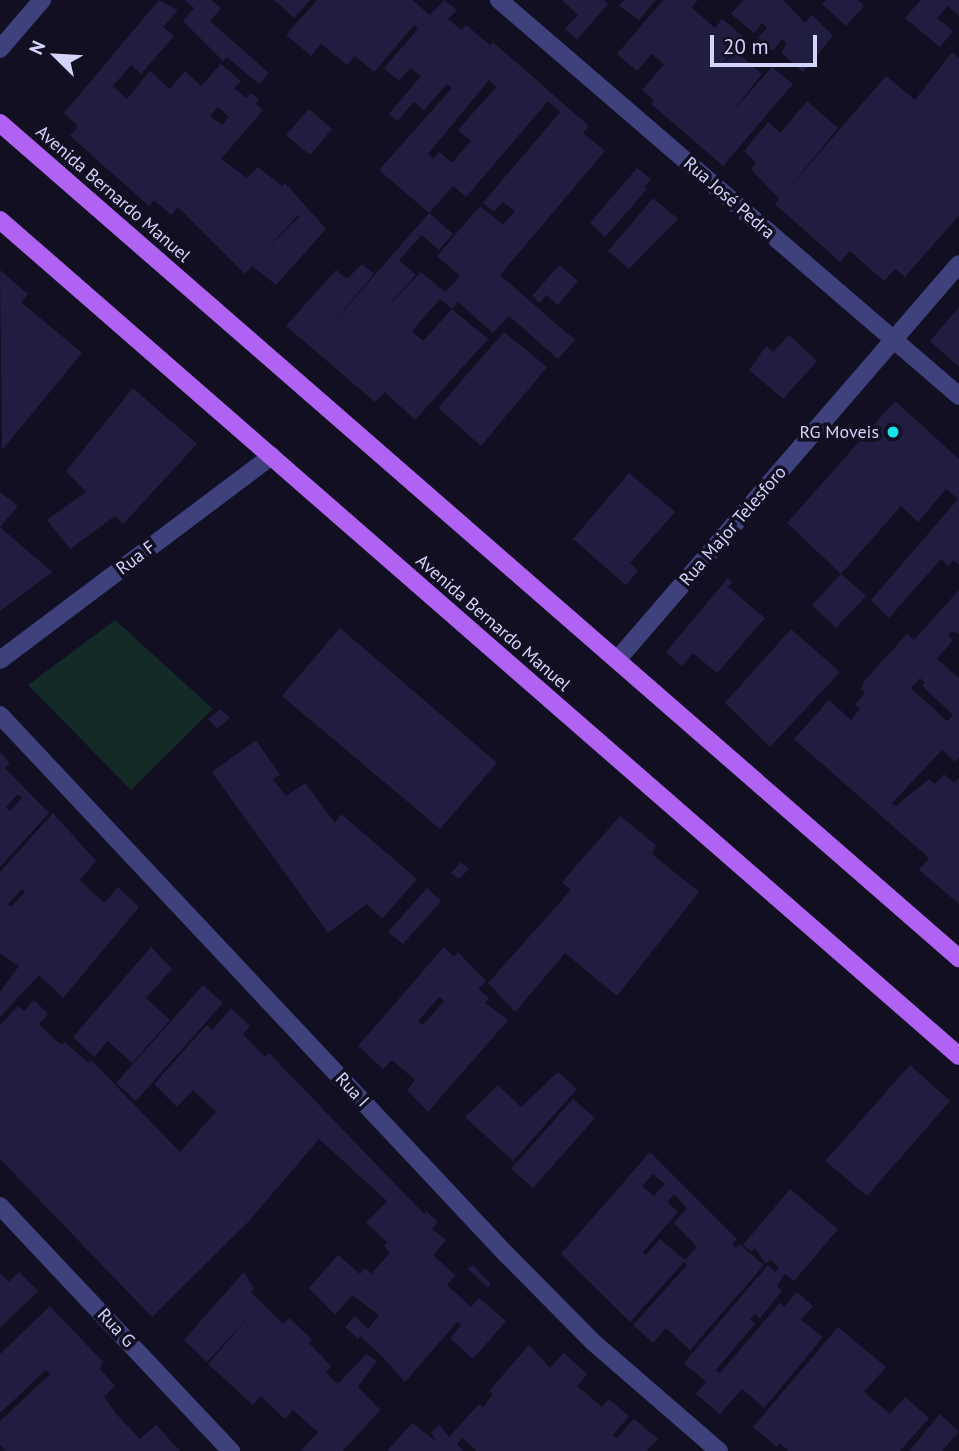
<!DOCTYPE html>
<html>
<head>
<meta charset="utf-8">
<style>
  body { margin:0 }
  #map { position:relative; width:959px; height:1451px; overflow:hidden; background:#110f21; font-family:"PT Sans",sans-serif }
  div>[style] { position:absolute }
  .green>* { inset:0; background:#132a27 }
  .building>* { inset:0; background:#211d40 }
  .street>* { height:18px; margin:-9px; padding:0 9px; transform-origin:9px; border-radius:9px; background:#3e417c }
  .primary>* { height:18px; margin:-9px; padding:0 9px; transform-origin:9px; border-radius:9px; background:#b063f2 }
  .dots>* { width:19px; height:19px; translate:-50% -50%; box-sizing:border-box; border:4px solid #110f21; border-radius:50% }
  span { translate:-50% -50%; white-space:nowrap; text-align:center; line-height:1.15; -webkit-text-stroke:7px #110f21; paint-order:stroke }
  .street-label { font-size:18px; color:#d4d3fb }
  .poi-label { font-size:18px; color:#d4d3fb }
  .right { translate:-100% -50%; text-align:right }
  .north { position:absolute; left:21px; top:21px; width:70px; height:70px; -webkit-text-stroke:5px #110f21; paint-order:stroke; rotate:294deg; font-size:19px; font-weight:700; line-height:28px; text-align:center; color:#d4d3fb }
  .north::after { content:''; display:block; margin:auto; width:24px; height:32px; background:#d4d3fb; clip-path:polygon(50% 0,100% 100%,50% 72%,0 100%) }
  .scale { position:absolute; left:710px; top:35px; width:107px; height:32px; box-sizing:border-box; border:4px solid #d4d3fb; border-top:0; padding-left:9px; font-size:21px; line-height:24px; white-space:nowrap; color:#d4d3fb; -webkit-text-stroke:5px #110f21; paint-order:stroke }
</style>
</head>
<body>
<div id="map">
  <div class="green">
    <i style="clip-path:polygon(115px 620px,213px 709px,131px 790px,28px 685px)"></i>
  </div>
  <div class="building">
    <i style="clip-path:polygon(evenodd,159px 0,178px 10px,163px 27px,174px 36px,141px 74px,131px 65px,113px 86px,127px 99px,150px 71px,170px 89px,185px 71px,201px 86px,221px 64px,241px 81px,234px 88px,246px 98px,251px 93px,259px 100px,256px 104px,263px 110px,221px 159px,247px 178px,258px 167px,282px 186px,285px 183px,326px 229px,276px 285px,252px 266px,245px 274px,178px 207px,171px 215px,154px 200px,149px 206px,70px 136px,78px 126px,64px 113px,159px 0,218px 107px,229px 117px,222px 125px,210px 116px,218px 107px,159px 0,298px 215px,300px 216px,266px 250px,298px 215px)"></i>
    <i style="clip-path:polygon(184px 0,211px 0,221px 8px,210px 21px,269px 73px,259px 84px,227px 57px,223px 61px,183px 21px,194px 8px)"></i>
    <i style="clip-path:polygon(274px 0,310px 0,294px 18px)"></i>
    <i style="clip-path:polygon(evenodd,317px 0,412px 0,430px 15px,444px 0,457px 10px,448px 19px,461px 30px,466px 25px,490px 45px,493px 42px,589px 126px,583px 133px,605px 151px,500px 275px,575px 340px,558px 359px,509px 316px,493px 333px,458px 302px,452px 309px,488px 339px,415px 420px,385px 392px,375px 402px,286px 326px,336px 270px,347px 279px,362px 264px,374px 274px,325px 332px,429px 213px,453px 234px,439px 250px,422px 235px,399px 260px,416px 275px,380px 314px,421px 272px,445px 292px,460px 276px,437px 256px,480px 206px,503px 225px,515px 211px,503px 202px,494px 212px,483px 203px,560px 112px,548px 101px,466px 197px,453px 186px,429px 213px,379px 170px,452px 88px,447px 84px,424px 110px,414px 102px,397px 121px,389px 114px,421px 76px,410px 68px,399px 81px,384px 68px,418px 29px,414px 25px,374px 72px,355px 56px,347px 65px,321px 44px,311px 56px,286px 35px,317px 0,489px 80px,496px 87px,458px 130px,471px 141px,452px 163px,439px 152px,433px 159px,428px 154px,489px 80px,317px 0,440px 299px,452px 309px,423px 341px,412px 331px,440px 299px)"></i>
    <i style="clip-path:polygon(562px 0,603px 0,608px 4px,577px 40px,565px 29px,578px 15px)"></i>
    <i style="clip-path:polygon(624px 0,656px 0,639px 20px,619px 6px)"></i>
    <i style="clip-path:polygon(663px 0,698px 0,691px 7px,715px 28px,722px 19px,745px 38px,722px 64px,737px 53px,762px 74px,730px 114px,772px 67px,793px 84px,723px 166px,651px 104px,654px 100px,642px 90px,664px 64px,652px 54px,637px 71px,617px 54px)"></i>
    <i style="clip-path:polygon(744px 0,783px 0,805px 23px,812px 15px,833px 36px,803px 72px,781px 52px,787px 44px,782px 39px,773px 51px,758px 38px,767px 28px,762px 23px,754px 33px,731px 14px)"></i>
    <i style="clip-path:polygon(826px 0,858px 0,864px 6px,846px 26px,822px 4px)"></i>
    <i style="clip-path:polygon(921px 0,959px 0,959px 16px,948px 6px,937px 18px,953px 31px,940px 47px,905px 18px)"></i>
    <i style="clip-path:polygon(952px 52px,959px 58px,959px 215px,905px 277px,895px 269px,884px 281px,850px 251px,840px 262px,775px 204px,779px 199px,751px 169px,756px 162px,744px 151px,768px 122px,780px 133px,807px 101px,838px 128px,788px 189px,886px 76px,915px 100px)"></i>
    <i style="clip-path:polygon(309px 109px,332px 129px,310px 155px,286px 135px)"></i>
    <i style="clip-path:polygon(637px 168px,651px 179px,644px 187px,647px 189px,605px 237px,590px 223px)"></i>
    <i style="clip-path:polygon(653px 198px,678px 219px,629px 269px,608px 251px)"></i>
    <i style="clip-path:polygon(559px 265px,578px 281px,558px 305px,546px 295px,540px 303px,532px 296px)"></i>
    <i style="clip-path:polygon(0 270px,28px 294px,21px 302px,82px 353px,2px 450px)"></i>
    <i style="clip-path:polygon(959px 307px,959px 367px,930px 341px)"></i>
    <i style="clip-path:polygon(504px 332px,547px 367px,481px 446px,438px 408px)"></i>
    <i style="clip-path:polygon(789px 335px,817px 361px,783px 399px,749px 370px,766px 346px,773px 352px)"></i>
    <i style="clip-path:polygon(133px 388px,197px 444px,123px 524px,115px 516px,70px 549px,47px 520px,86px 492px,66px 471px)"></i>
    <i style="clip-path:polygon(895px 401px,959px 459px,959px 565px,953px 560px,949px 566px,941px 559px,889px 618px,871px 600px,958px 499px,946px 489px,918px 522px,901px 506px,841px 574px,787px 523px)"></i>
    <i style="clip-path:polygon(629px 473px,675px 512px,630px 563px,638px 571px,626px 585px,573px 539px)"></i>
    <i style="clip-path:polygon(0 492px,18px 506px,0 527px)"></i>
    <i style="clip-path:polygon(0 527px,52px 572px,0 611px)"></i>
    <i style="clip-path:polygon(841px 574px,866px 596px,836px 628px,812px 605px)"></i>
    <i style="clip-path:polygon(728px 578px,732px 582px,728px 587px,765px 618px,717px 673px,693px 653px,682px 666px,666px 652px)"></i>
    <i style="clip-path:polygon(evenodd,959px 590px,959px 634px,952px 631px,948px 635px,953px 640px,937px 659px,959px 678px,959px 757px,955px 762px,942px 750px,892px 803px,896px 806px,929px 779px,935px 784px,944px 774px,954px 783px,959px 778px,959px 904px,919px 870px,929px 858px,794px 739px,829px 700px,851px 720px,860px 709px,855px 705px,865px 693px,861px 689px,865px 680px,907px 634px,914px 640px,959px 590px,920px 678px,925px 683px,922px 686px,953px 715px,947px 721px,911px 688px,920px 678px)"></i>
    <i style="clip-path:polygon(340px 628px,497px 763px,440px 829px,282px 696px)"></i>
    <i style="clip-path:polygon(791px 629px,840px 672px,770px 747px,725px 703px)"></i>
    <i style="clip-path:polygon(220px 709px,230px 718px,217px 729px,208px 719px)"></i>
    <i style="clip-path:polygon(256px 740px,280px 775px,273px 779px,286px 796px,305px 783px,335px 823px,341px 814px,417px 879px,382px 919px,367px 904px,328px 933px,212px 772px)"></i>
    <i style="clip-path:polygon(evenodd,0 752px,10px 763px,5px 768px,49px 813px,0 867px,0 752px,18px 794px,22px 798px,10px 811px,6px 807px,18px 794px)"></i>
    <i style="clip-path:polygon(evenodd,53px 813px,96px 861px,80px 880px,104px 903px,118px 887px,139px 907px,63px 998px,39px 975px,0 1017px,0 992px,19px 966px,0 954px,0 872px,53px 813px,22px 889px,25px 892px,11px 907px,8px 904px,22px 889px)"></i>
    <i style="clip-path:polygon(620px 816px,656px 845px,652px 854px,699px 892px,617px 996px,565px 953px,515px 1012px,488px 983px,571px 890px,562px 882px)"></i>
    <i style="clip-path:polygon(461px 862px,469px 869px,459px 879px,451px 873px)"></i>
    <i style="clip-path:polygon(427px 888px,441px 901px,403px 944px,388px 932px)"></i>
    <i style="clip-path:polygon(151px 947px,172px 969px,146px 998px,170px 1020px,132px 1063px,108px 1041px,94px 1057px,73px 1037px)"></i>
    <i style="clip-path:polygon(evenodd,444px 947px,454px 957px,458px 952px,486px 981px,478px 989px,489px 998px,485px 1003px,508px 1020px,428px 1112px,407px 1090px,415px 1080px,392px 1060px,383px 1069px,358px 1046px,444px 947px,439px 997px,444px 1001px,423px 1025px,418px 1021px,439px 997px)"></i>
    <i style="clip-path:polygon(203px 985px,223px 1003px,136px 1101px,116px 1083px)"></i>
    <i style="clip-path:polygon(34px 1000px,48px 1014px,39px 1024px,61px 1045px,65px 1042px,89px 1063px,91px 1060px,180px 1152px,216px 1112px,193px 1090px,177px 1107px,154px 1084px,207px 1025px,212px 1030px,231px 1008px,250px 1026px,243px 1034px,265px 1057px,269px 1053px,424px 1214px,426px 1211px,438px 1222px,432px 1229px,446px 1240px,433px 1255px,455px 1275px,447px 1285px,471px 1307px,479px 1298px,506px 1321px,473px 1359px,450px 1338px,461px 1325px,457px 1322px,405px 1382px,383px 1357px,360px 1336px,358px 1339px,345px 1327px,355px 1316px,368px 1329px,379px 1315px,352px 1295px,335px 1315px,309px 1288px,338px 1255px,360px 1274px,365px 1268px,371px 1274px,390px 1253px,384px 1246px,387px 1242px,366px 1223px,387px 1201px,319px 1139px,248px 1222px,152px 1317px,0 1159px,0 1025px,18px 1006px,24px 1011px)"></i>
    <i style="clip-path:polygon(910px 1065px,950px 1101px,867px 1196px,825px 1161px)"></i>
    <i style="clip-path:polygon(558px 1072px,577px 1089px,513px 1161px,465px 1117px,498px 1085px,521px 1107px)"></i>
    <i style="clip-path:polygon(573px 1099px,595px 1118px,533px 1188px,511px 1169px)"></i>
    <i style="clip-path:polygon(evenodd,650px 1152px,737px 1239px,732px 1244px,736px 1248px,739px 1244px,764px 1265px,690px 1350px,666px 1328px,653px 1343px,633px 1325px,687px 1265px,684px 1262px,630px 1322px,561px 1254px,650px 1152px,653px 1174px,665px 1184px,654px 1196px,642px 1186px,653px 1174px,650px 1152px,674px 1194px,687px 1208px,674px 1223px,697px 1247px,685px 1260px,660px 1239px,646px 1255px,643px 1252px,678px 1212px,667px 1202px,674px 1194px)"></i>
    <i style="clip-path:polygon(790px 1189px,838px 1229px,794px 1281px,785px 1274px,777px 1286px,782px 1291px,760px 1318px,755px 1314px,750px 1320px,755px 1324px,716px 1370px,720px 1373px,780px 1303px,784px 1307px,797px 1292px,813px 1306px,801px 1320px,823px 1337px,764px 1408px,742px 1389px,720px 1414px,696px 1394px,706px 1382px,684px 1363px,768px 1265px,775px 1272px,779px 1267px,770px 1260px,766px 1264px,755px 1248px,752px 1252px,743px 1245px)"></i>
    <i style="clip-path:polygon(473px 1265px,491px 1284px,488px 1288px,468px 1269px)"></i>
    <i style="clip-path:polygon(19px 1272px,38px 1291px,0 1328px,0 1273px,9px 1282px)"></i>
    <i style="clip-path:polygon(244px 1272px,254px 1288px,251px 1292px,283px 1324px,289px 1318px,312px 1339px,309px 1343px,331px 1366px,326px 1373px,338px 1384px,366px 1354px,377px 1361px,358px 1387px,380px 1410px,343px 1451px,301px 1451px,318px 1432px,293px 1410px,285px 1419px,261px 1396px,253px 1405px,208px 1364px,254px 1311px,207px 1362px,184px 1340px)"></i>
    <i style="clip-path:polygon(50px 1306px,103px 1362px,100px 1369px,115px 1386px,104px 1397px,119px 1417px,140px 1439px,156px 1425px,180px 1451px,6px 1451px,0 1445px,0 1421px,50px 1374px,46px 1370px,0 1413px,0 1354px)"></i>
    <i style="clip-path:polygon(838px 1327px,886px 1367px,864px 1392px,890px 1414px,905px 1397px,929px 1418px,900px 1451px,789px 1451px,780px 1443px,777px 1447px,753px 1427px)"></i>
    <i style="clip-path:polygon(529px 1345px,550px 1368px,564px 1353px,587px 1374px,577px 1386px,602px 1407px,609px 1399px,629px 1416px,613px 1435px,617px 1438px,634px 1419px,658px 1439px,647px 1451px,477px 1451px,462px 1438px,457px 1444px,464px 1451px,387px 1451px,412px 1423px,437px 1442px,431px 1433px,439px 1425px,449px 1437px,479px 1404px,483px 1407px,493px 1394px,489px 1391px)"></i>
    <i style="clip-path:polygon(940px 1414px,959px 1432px,942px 1451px,909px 1451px)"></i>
  </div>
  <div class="street">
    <i style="left:499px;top:0;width:607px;rotate:40.72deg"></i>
    <i style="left:0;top:49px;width:65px;rotate:-49.4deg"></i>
    <i style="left:0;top:660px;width:340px;rotate:-36.9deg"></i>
    <i style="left:617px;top:660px;width:523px;rotate:-49.18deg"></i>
    <i style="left:0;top:715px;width:741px;rotate:46.81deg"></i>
    <i style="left:507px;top:1255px;width:122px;rotate:45.3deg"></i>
    <i style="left:593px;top:1342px;width:167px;rotate:40.9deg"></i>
    <i style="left:0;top:1206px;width:337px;rotate:46.7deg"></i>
  </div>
  <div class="primary">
    <i style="left:0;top:123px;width:1272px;rotate:41.05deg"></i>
    <i style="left:0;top:220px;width:1272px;rotate:41.08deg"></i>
  </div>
  <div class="dots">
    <i style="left:893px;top:432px;background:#13e4e7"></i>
  </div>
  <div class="street-label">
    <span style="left:113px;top:194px;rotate:41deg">Avenida Bernardo Manuel</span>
    <span style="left:729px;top:198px;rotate:41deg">Rua José Pedra</span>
    <span style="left:733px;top:526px;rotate:-49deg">Rua Major Telesforo</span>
    <span style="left:136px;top:558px;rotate:-37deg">Rua F</span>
    <span style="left:493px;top:623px;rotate:41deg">Avenida Bernardo Manuel</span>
    <span style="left:352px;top:1090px;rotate:47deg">Rua I</span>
    <span style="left:116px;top:1328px;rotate:47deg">Rua G</span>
  </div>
  <div class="poi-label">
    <span class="right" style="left:879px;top:432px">RG Moveis</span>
  </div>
  <div class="north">N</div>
  <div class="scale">20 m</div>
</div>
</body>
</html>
